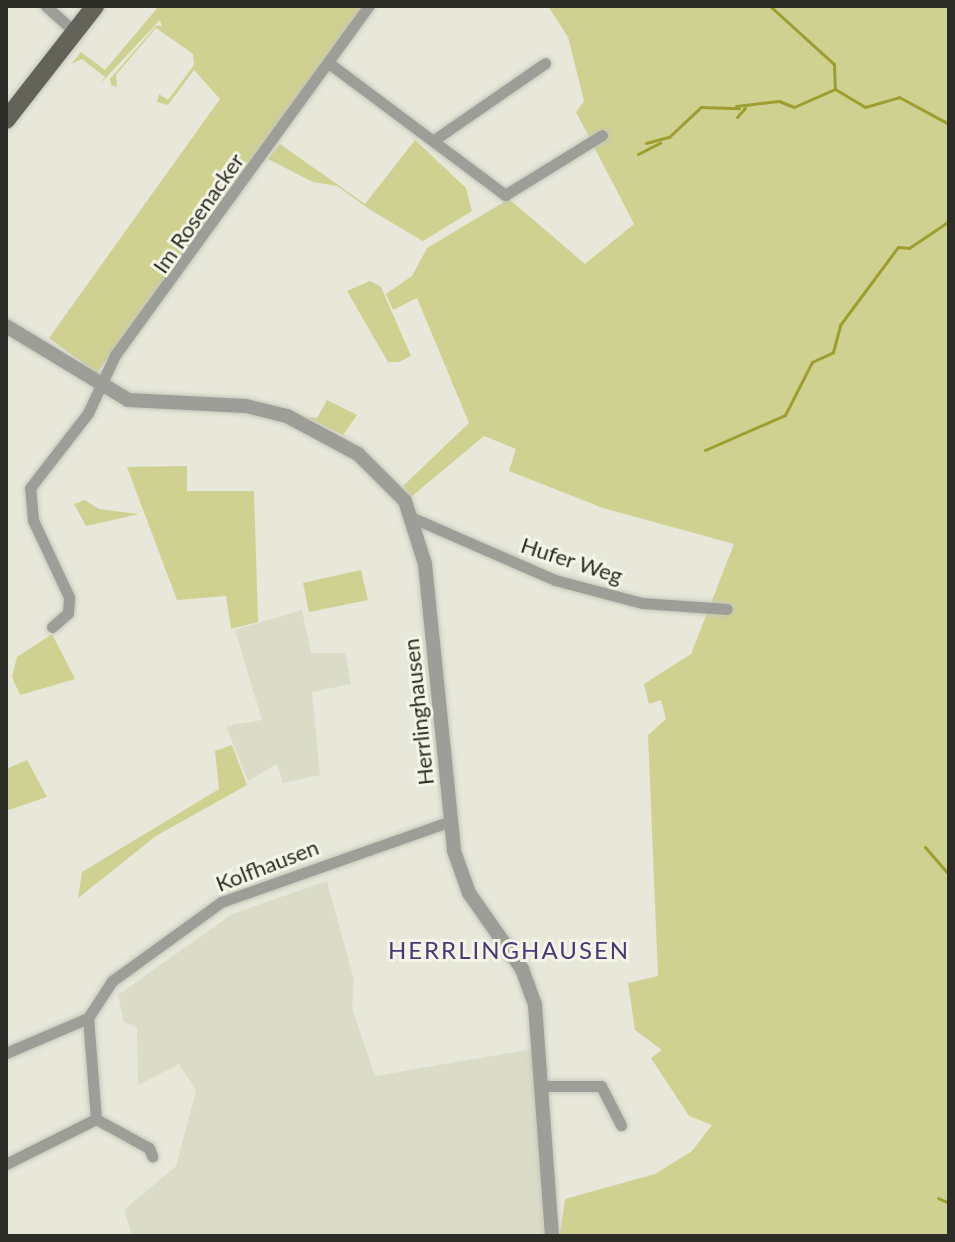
<!DOCTYPE html>
<html>
<head>
<meta charset="utf-8">
<style>
  body { margin:0 }
  #map { position:relative; width:955px; height:1242px; overflow:hidden; background:#e7e8da; font-family:Lato,sans-serif }
  div>[style] { position:absolute }
  .built>* { inset:0; background:#dbdcc7 }
  .green>* { inset:0; background:#cfd191 }
  .stream>* { height:3px; margin:-1.5px; padding:0 1.5px; transform-origin:1.5px; border-radius:1.5px; background:#9e9e2f }
  .roads { filter:drop-shadow(0 0 2px #c6c6ba) drop-shadow(0 0 2px #c6c6ba) }
  .minor>* { height:11px; margin:-5.5px; padding:0 5.5px; transform-origin:5.5px; border-radius:5.5px; background:#9e9e99 }
  .tertiary>* { height:14px; margin:-7px; padding:0 7px; transform-origin:7px; border-radius:7px; background:#9e9e99 }
  .primary>* { height:18px; margin:-9px; padding:0 9px; transform-origin:9px; border-radius:9px; background:#636359 }
  span { translate:-50% -50%; white-space:nowrap; text-align:center; line-height:1.15; -webkit-text-stroke:6px #f4f5e7; paint-order:stroke }
  .street-label { font-size:22px; color:#2d2d28 }
  .neighbourhood-label { font-size:24px; color:#483a77; letter-spacing:2px }
  .frame { position:absolute; inset:0; border:8px solid #2d2d28; pointer-events:none }
</style>
</head>
<body>
<div id="map">
  <div class="built">
    <i style="clip-path:polygon(302px 610px,311px 653px,345px 653px,351px 684px,312px 692px,320px 775px,283px 783px,277px 764px,248px 781px,226px 726px,262px 720px,235px 630px)"></i>
    <i style="clip-path:polygon(327px 881px,354px 980px,352px 1008px,375px 1076px,532px 1049px,544px 1236px,132px 1236px,124px 1210px,176px 1166px,196px 1091px,179px 1064px,138px 1085px,137px 1028px,124px 1022px,118px 995px,232px 914px)"></i>
  </div>
  <div class="green">
    <i style="clip-path:polygon(159px 6px,362px 6px,97px 373px,49px 338px,220px 99px,194px 70px,168px 105px,157px 102px,159px 94px,168px 100px,194px 65px,193px 54px,156px 28px,116px 75px,117px 87px,111px 85px,110px 79px,157px 25px,162px 27px,160px 20px,99px 85px,105px 77px,82px 59px,71px 64px,81px 52px,105px 70px)"></i>
    <i style="clip-path:polygon(548px 6px,949px 6px,949px 1236px,560px 1236px,565px 1199px,655px 1174px,692px 1151px,712px 1125px,689px 1116px,651px 1058px,662px 1050px,635px 1030px,628px 983px,658px 976px,648px 735px,666px 719px,661px 700px,649px 704px,644px 684px,691px 654px,734px 544px,603px 508px,509px 471px,516px 449px,484px 436px,411px 497px,403px 486px,469px 423px,417px 298px,393px 310px,386px 294px,412px 276px,427px 248px,509px 199px,585px 264px,634px 224px,576px 112px,584px 101px,568px 37px)"></i>
    <i style="clip-path:polygon(415px 140px,466px 188px,472px 211px,423px 241px,372px 211px,337px 186px,313px 182px,268px 159px,280px 144px,365px 204px)"></i>
    <i style="clip-path:polygon(370px 281px,381px 287px,411px 356px,399px 362px,388px 362px,347px 291px)"></i>
    <i style="clip-path:polygon(327px 400px,357px 415px,343px 435px,306px 417px,317px 418px)"></i>
    <i style="clip-path:polygon(187px 466px,187px 491px,254px 491px,258px 622px,231px 629px,226px 596px,177px 600px,127px 467px)"></i>
    <i style="clip-path:polygon(85px 500px,99px 509px,139px 514px,86px 526px,74px 504px)"></i>
    <i style="clip-path:polygon(361px 570px,368px 600px,309px 612px,303px 583px)"></i>
    <i style="clip-path:polygon(52px 634px,75px 679px,20px 695px,12px 677px,17px 657px)"></i>
    <i style="clip-path:polygon(232px 745px,247px 785px,156px 836px,78px 898px,82px 872px,219px 789px,215px 751px)"></i>
    <i style="clip-path:polygon(27px 760px,47px 797px,6px 811px,6px 769px)"></i>
  </div>
  <div class="stream">
    <i style="left:770px;top:6px;width:86px;rotate:42.2deg"></i>
    <i style="left:834px;top:64px;width:24px;rotate:88deg"></i>
    <i style="left:736px;top:106px;width:43px;rotate:-6.6deg"></i>
    <i style="left:779px;top:101px;width:16px;rotate:22deg"></i>
    <i style="left:794px;top:107px;width:45px;rotate:-23.7deg"></i>
    <i style="left:835px;top:89px;width:35px;rotate:31deg"></i>
    <i style="left:865px;top:107px;width:35px;rotate:-16deg"></i>
    <i style="left:899px;top:97px;width:57px;rotate:28.4deg"></i>
    <i style="left:737px;top:117px;width:12px;rotate:-48deg"></i>
    <i style="left:646px;top:143px;width:24px;rotate:-15deg"></i>
    <i style="left:669px;top:137px;width:44px;rotate:-43.2deg"></i>
    <i style="left:701px;top:107px;width:38px;rotate:2deg"></i>
    <i style="left:638px;top:154px;width:25px;rotate:-27deg"></i>
    <i style="left:705px;top:450px;width:87px;rotate:-23.6deg"></i>
    <i style="left:785px;top:415px;width:59px;rotate:-63deg"></i>
    <i style="left:812px;top:362px;width:23px;rotate:-25deg"></i>
    <i style="left:833px;top:352px;width:28px;rotate:-75deg"></i>
    <i style="left:840px;top:325px;width:97px;rotate:-53.4deg"></i>
    <i style="left:898px;top:247px;width:11px;rotate:5deg"></i>
    <i style="left:909px;top:248px;width:48px;rotate:-34deg"></i>
    <i style="left:925px;top:847px;width:37px;rotate:49deg"></i>
    <i style="left:938px;top:1198px;width:12px;rotate:24deg"></i>
  </div>
  <div class="roads">
    <div class="minor">
      <i style="left:46px;top:6px;width:39px;rotate:42deg"></i>
      <i style="left:330px;top:64px;width:219px;rotate:36.8deg"></i>
      <i style="left:505px;top:195px;width:114px;rotate:-31.7deg"></i>
      <i style="left:434px;top:140px;width:135px;rotate:-34.7deg"></i>
      <i style="left:413px;top:518px;width:155px;rotate:23.6deg"></i>
      <i style="left:555px;top:580px;width:90px;rotate:14.8deg"></i>
      <i style="left:642px;top:603px;width:85px;rotate:4deg"></i>
      <i style="left:52px;top:627px;width:21px;rotate:-41deg"></i>
      <i style="left:68px;top:613px;width:16px;rotate:-86deg"></i>
      <i style="left:69px;top:597px;width:85px;rotate:-115.1deg"></i>
      <i style="left:33px;top:520px;width:32px;rotate:-95deg"></i>
      <i style="left:30px;top:488px;width:95px;rotate:-52.3deg"></i>
      <i style="left:88px;top:413px;width:64px;rotate:-65deg"></i>
      <i style="left:115px;top:355px;width:432px;rotate:-54deg"></i>
      <i style="left:6px;top:1053px;width:89px;rotate:-23.1deg"></i>
      <i style="left:544px;top:1086px;width:57px"></i>
      <i style="left:601px;top:1086px;width:44px;rotate:62.9deg"></i>
      <i style="left:96px;top:1119px;width:60px;rotate:28.7deg"></i>
      <i style="left:149px;top:1148px;width:9px;rotate:69deg"></i>
      <i style="left:6px;top:1164px;width:101px;rotate:-26.6deg"></i>
      <i style="left:96px;top:1119px;width:101px;rotate:-94.5deg"></i>
      <i style="left:88px;top:1018px;width:44px;rotate:-57deg"></i>
      <i style="left:112px;top:981px;width:135px;rotate:-35.9deg"></i>
      <i style="left:221px;top:902px;width:244px;rotate:-19.4deg"></i>
    </div>
    <div class="tertiary">
      <i style="left:6px;top:326px;width:143px;rotate:31.2deg"></i>
      <i style="left:128px;top:400px;width:118px;rotate:2.9deg"></i>
      <i style="left:246px;top:406px;width:42px;rotate:13.7deg"></i>
      <i style="left:287px;top:416px;width:81px;rotate:28.2deg"></i>
      <i style="left:358px;top:454px;width:66px;rotate:45deg"></i>
      <i style="left:405px;top:501px;width:66px;rotate:72.4deg"></i>
      <i style="left:425px;top:564px;width:288px;rotate:84.2deg"></i>
      <i style="left:454px;top:851px;width:45px;rotate:70.3deg"></i>
      <i style="left:469px;top:893px;width:93px;rotate:55.1deg"></i>
      <i style="left:522px;top:969px;width:38px;rotate:70deg"></i>
      <i style="left:535px;top:1005px;width:232px;rotate:85.8deg"></i>
    </div>
    <div class="primary">
      <i style="left:6px;top:120px;width:145px;rotate:-52deg"></i>
    </div>
  </div>
  <div class="street-label">
    <span style="left:198px;top:213px;rotate:-55deg">Im Rosenacker</span>
    <span style="left:572px;top:560px;rotate:18deg">Hufer Weg</span>
    <span style="left:418px;top:712px;rotate:-96deg">Herrlinghausen</span>
    <span style="left:267px;top:865px;rotate:-21deg">Kolfhausen</span>
  </div>
  <div class="neighbourhood-label">
    <span style="left:509px;top:950px">HERRLINGHAUSEN</span>
  </div>
  <div class="frame"></div>
</div>
</body>
</html>
